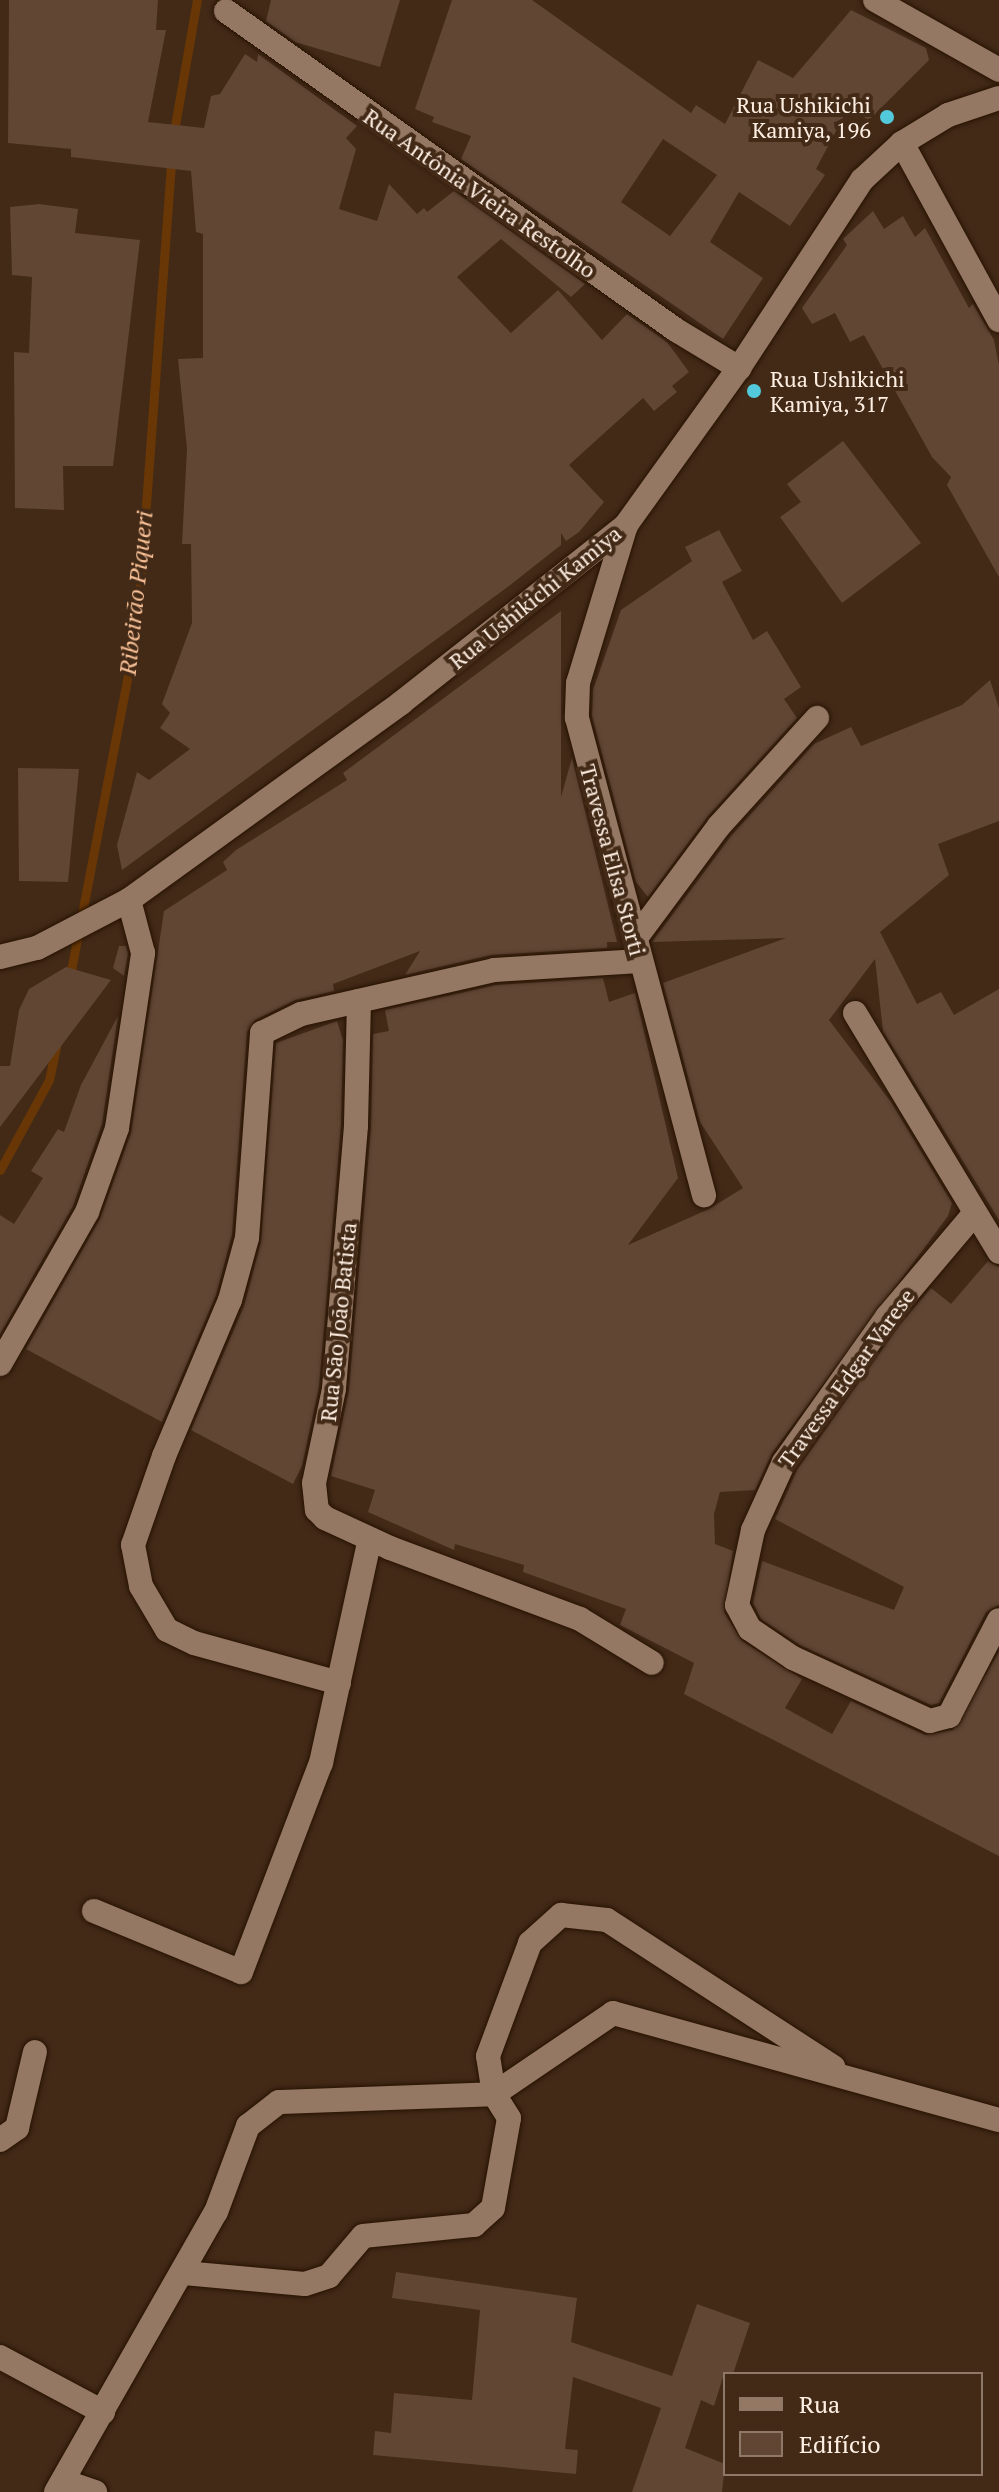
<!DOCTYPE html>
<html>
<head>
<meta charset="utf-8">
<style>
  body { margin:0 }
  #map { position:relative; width:999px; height:2492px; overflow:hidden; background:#422a17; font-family:"PT Serif",serif }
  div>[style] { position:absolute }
  .stream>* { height:9px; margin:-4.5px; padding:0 4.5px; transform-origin:4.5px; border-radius:4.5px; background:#683705 }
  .building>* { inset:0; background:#604633 }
  .roads { filter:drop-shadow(0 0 2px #271201) drop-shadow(0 0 2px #271201) }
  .street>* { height:24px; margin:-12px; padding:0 12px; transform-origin:12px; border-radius:12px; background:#947863 }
  .secondary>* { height:24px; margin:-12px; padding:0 12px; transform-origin:12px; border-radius:12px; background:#947863 }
  .dots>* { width:22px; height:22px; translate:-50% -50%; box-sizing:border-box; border:4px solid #422a17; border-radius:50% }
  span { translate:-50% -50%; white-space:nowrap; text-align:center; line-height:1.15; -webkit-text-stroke:8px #422a17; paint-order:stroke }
  .poi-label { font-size:22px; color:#ffefe3 }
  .right { translate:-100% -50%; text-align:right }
  .left { translate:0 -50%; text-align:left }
  .street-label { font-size:22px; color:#ffefe3 }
  .water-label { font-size:24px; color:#f9c197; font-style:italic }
  .legend { position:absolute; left:723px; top:2372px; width:260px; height:104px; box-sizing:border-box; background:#422a17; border:2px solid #8e7969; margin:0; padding:10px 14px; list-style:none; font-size:24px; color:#ffefe3 }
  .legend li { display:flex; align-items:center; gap:16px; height:40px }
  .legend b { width:40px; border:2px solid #8e7969 }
</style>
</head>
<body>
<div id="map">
  <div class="stream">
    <i style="left:173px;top:137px;width:139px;rotate:-80.1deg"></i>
    <i style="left:69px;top:981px;width:360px;rotate:-79.1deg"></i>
    <i style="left:137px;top:627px;width:469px;rotate:-85.8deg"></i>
    <i style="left:0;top:1170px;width:102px;rotate:-61.4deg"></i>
    <i style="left:49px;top:1080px;width:35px;rotate:-78deg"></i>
  </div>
  <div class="building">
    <i style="clip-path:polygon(9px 0,158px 0,156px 30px,166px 30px,148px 122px,204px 128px,211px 96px,220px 94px,245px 54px,257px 62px,258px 54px,357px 126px,346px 138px,356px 149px,339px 209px,377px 221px,389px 184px,417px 214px,424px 208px,427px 212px,454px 191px,585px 284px,571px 297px,501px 239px,457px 277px,511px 333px,558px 290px,602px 340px,627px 314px,667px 342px,689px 372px,672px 386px,677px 392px,654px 411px,643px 398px,569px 465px,604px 502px,579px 532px,566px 541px,561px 533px,561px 545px,509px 586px,122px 870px,117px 845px,137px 772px,149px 780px,190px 749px,160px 728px,170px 713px,162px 704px,192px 623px,191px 544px,182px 544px,187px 449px,178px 359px,203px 358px,203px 234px,196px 232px,191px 171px,71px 157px,71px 149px,8px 143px)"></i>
    <i style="clip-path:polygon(271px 0,400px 0,380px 67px,295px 42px,266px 21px)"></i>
    <i style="clip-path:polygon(evenodd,452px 0,532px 0,691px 113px,696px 105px,725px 124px,758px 60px,793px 78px,851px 10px,926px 48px,929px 60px,869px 120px,848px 108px,816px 169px,825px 175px,790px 226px,739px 192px,710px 242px,763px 278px,723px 339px,461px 159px,471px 136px,432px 122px,434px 117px,415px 109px,452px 0,663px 139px,717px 175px,670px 236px,621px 202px,663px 139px)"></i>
    <i style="clip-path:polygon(39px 204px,78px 209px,75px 233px,140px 240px,113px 466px,63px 466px,64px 510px,15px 508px,14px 352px,29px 353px,32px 277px,12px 275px,10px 207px)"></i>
    <i style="clip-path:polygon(873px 211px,884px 229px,903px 216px,915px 237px,925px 228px,969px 308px,973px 304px,994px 340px,999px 365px,999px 577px,947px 485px,951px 477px,932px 457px,864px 335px,850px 342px,835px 313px,812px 324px,802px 308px,847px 245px,843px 239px)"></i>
    <i style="clip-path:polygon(843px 441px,921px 543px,842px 603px,780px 517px,801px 502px,787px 484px)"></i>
    <i style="clip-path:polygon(719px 530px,742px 571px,722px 582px,753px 640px,767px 631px,801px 687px,784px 699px,797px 718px,708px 816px,648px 897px,636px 882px,592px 716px,593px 690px,621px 610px,692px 561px,685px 547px)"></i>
    <i style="clip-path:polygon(561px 611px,561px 797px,572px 758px,617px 942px,607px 942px,607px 948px,491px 955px,405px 975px,420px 951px,333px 984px,334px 991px,295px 1000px,255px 1020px,247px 1032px,232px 1235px,216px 1295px,162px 1422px,26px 1349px,100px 1219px,131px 1133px,164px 911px,227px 870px,223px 862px,236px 850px,347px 780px,343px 773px)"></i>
    <i style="clip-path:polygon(990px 680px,999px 708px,999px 821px,938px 844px,949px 875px,880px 932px,917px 1004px,941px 992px,954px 1015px,999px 989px,999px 1220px,883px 1031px,875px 959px,829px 1020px,891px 1102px,952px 1203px,948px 1216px,772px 1453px,755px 1490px,720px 1492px,714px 1514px,715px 1544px,733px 1551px,724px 1612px,742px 1641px,802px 1679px,785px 1708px,832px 1734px,851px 1701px,925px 1735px,953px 1730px,999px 1652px,999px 1856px,684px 1694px,694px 1663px,620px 1625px,626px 1609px,523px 1572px,524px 1565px,455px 1544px,454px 1550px,368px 1512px,375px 1490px,331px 1476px,349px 1390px,371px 1127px,373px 1034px,389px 1031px,385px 1010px,496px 985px,603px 978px,609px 1002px,635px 993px,678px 1178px,628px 1245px,709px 1209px,743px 1188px,700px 1122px,663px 983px,786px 938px,652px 942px,731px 836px,814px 744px,851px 727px,861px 746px,962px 705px)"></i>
    <i style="clip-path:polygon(18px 768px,79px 769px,68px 882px,19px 881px)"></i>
    <i style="clip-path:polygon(119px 946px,126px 946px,128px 954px,124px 976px,113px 968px)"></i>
    <i style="clip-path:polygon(66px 967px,111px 980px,0 1127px,0 1066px,10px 1066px,19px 1010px,29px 989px)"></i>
    <i style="clip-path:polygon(118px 1016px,102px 1124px,73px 1206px,0 1334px,0 1215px,14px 1224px,43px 1178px,31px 1171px,58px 1129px,64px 1132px,81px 1085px)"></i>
    <i style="clip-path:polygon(337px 1021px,343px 1040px,341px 1125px,319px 1387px,302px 1466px,293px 1484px,191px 1430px,244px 1306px,261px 1242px,276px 1043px)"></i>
    <i style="clip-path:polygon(988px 1261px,999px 1267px,999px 1605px,986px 1612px,939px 1703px,931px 1705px,800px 1645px,761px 1619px,753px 1603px,762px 1561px,894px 1610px,904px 1587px,775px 1519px,797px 1470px,899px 1326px,931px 1288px,951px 1304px)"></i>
    <i style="clip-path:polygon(396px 2272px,577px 2298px,571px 2342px,672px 2376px,697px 2304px,750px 2323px,733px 2374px,724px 2374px,714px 2406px,701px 2400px,685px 2448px,725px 2464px,722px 2492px,632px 2492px,661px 2408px,573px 2377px,565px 2449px,578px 2450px,576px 2474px,373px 2455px,375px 2431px,391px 2433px,394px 2393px,472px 2400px,480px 2310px,392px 2298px)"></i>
  </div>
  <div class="roads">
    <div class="street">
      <i style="left:875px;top:0;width:142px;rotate:29.4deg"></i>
      <i style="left:226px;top:11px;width:552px;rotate:35.33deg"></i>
      <i style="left:676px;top:330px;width:74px;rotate:31.1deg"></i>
      <i style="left:902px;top:143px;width:202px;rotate:61.3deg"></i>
      <i style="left:626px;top:525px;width:165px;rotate:106.9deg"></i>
      <i style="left:578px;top:683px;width:35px;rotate:92deg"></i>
      <i style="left:577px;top:718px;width:494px;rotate:75.1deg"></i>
      <i style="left:635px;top:939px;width:141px;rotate:-53.4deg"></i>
      <i style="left:719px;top:826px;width:146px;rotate:-47.8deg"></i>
      <i style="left:359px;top:1001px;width:125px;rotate:91.4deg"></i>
      <i style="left:356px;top:1126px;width:264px;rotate:94.8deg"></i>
      <i style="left:334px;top:1389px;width:96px;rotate:102deg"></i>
      <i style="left:314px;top:1483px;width:27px;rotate:84deg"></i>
      <i style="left:317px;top:1510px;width:11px;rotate:45deg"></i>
      <i style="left:325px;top:1518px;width:72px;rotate:24.8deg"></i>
      <i style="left:390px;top:1548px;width:203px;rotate:20.5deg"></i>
      <i style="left:580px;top:1619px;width:84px;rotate:31.4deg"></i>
      <i style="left:855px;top:1013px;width:279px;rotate:58.9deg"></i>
      <i style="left:974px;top:1214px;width:135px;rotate:130.2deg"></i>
      <i style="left:887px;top:1317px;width:178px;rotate:125.4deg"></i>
      <i style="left:784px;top:1462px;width:75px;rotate:114.5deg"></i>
      <i style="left:753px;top:1530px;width:77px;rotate:102deg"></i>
      <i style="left:737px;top:1605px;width:27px;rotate:62deg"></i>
      <i style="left:750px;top:1629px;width:52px;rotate:34deg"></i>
      <i style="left:793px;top:1658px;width:151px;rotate:24.7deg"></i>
      <i style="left:930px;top:1721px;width:20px;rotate:-15deg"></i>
      <i style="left:949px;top:1716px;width:108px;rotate:-62.5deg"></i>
      <i style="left:0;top:1364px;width:175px;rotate:-60.2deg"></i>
      <i style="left:87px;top:1212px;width:89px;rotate:-70.3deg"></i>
      <i style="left:117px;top:1128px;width:177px;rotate:-81.5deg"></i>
      <i style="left:143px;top:953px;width:55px;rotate:-104.8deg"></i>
      <i style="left:339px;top:1683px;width:150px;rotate:-164.6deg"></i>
      <i style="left:194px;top:1643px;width:30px;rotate:-154deg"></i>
      <i style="left:167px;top:1630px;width:51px;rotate:-120.6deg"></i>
      <i style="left:141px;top:1586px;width:42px;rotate:-101deg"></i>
      <i style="left:133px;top:1545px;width:94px;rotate:-70.8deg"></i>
      <i style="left:164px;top:1456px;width:169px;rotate:-67.1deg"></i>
      <i style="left:230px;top:1300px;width:64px;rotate:-74.7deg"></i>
      <i style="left:247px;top:1238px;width:206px;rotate:-85.8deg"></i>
      <i style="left:262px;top:1033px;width:43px;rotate:-26deg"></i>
      <i style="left:301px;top:1014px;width:198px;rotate:-12.8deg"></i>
      <i style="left:494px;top:970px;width:146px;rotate:-3.5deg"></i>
      <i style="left:94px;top:1911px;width:159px;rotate:22.5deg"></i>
      <i style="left:241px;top:1972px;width:224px;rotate:-69.1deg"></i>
      <i style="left:321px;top:1763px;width:229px;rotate:-77.7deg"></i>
      <i style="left:0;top:2140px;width:21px;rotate:-35deg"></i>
      <i style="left:17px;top:2128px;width:78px;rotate:-76.7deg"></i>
      <i style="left:184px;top:2273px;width:121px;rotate:5.2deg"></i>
      <i style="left:305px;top:2284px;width:25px;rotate:-18deg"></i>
      <i style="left:329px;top:2276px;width:52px;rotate:-49.6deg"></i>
      <i style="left:363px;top:2236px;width:112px;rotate:-5.7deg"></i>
      <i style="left:474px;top:2225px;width:25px;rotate:-42deg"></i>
      <i style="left:493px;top:2208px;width:91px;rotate:-79.9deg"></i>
      <i style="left:509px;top:2118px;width:28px;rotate:-122deg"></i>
      <i style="left:494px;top:2094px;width:38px;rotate:-99deg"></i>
      <i style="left:488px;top:2056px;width:121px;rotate:-69.6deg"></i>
      <i style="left:530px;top:1943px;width:42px;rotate:-42.1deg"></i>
      <i style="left:561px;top:1915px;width:46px;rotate:6.2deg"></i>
      <i style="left:607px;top:1920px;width:270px;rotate:33deg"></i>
      <i style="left:0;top:2357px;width:117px;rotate:28.1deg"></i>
      <i style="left:63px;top:2481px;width:34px;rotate:19deg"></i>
      <i style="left:56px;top:2492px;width:322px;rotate:-60.3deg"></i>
      <i style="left:216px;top:2212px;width:92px;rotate:-69.6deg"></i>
      <i style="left:248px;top:2126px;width:39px;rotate:-38deg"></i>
      <i style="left:279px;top:2102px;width:215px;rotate:-2.1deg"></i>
      <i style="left:494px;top:2094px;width:144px;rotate:-34.2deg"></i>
      <i style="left:613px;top:2013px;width:401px;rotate:15.5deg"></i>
    </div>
    <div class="secondary">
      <i style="left:0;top:957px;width:38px;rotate:-14deg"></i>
      <i style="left:37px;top:948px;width:104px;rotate:-27.6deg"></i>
      <i style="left:129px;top:900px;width:336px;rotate:-35.9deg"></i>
      <i style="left:401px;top:703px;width:287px;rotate:-38.3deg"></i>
      <i style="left:626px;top:525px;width:193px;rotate:-54.3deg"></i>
      <i style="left:739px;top:368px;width:225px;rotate:-56.8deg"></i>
      <i style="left:862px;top:180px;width:54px;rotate:-42.8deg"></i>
      <i style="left:902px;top:143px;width:54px;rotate:-31.3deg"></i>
      <i style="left:948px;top:115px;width:54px;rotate:-18.4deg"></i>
    </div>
  </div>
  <div class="dots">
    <i style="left:887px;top:117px;background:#53cadc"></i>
    <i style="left:754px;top:391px;background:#53cadc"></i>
  </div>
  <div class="poi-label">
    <span class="right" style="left:871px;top:117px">Rua Ushikichi<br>Kamiya, 196</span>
    <span class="left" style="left:770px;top:391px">Rua Ushikichi<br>Kamiya, 317</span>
  </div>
  <div class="street-label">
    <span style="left:480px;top:193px;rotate:35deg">Rua Antônia Vieira Restolho</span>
    <span style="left:535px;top:597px;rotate:-39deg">Rua Ushikichi Kamiya</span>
    <span style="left:613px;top:860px;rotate:75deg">Travessa Elisa Storti</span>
    <span style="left:338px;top:1322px;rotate:-84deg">Rua São João Batista</span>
    <span style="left:846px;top:1378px;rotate:-54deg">Travessa Edgar Varese</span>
  </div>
  <div class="water-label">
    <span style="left:136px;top:593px;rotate:-84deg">Ribeirão Piqueri</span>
  </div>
  <ul class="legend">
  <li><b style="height:10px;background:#947863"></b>Rua</li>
  <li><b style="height:22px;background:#604633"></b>Edifício</li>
  </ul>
</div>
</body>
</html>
